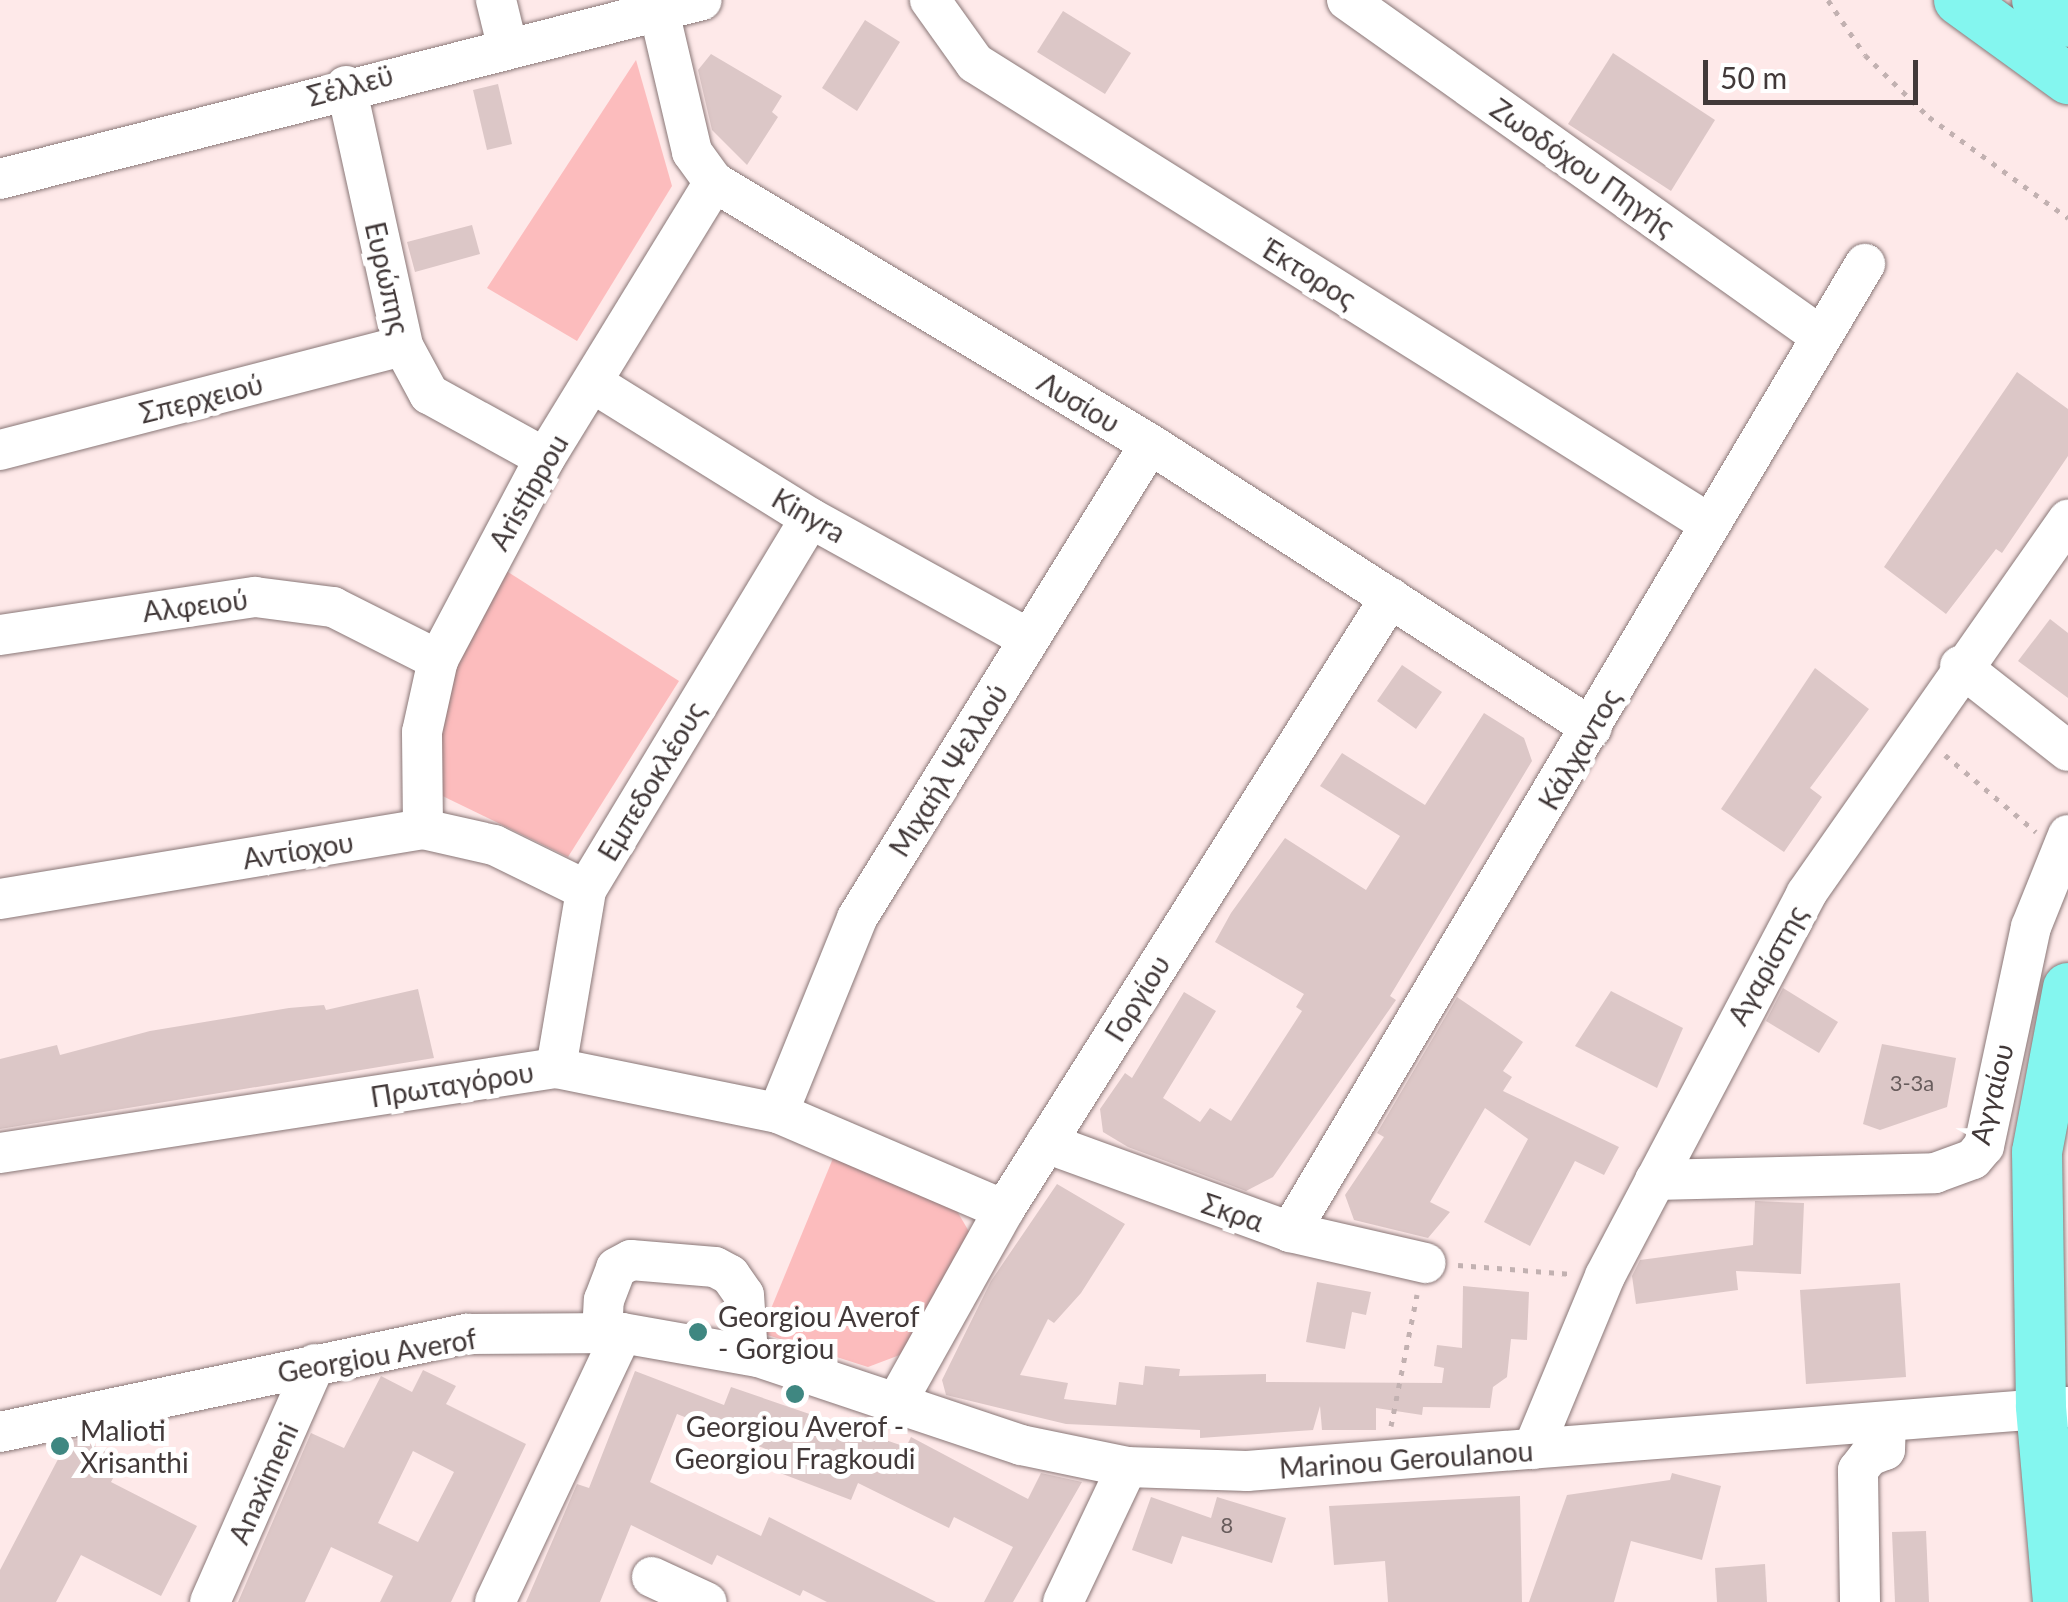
<!DOCTYPE html>
<html>
<head>
<meta charset="utf-8">
<style>
  body { margin:0 }
  #map { position:relative; width:2068px; height:1602px; overflow:hidden; background:#fee9e9; font-family:Lato,sans-serif }
  div>[style] { position:absolute }
  .green>* { inset:0; background:#fcbcbd }
  .building>* { inset:0; background:#dcc7c7 }
  .path>* { height:5px; margin-top:-2.5px; transform-origin:0; background:repeating-linear-gradient(90deg,#c2b1b1 0 5px,transparent 0 13px) }
  .roads { filter:drop-shadow(0 0 2px #897777) drop-shadow(0 0 2px #897777) }
  .minor>* { height:40px; margin:-20px; padding:0 20px; transform-origin:20px; border-radius:20px; background:#fff }
  .major>* { height:50px; margin:-25px; padding:0 25px; transform-origin:25px; border-radius:25px; background:#84f6ef }
  .dots>* { width:28px; height:28px; translate:-50% -50%; box-sizing:border-box; border:5px solid #fff; border-radius:50% }
  span { translate:-50% -50%; white-space:nowrap; text-align:center; line-height:1.15; -webkit-text-stroke:10px #fff; paint-order:stroke }
  .number-label { font-size:22px; color:#685c5c }
  .number-label span { -webkit-text-stroke-width:0 }
  .street-label { font-size:28px; color:#423939 }
  .poi-label { font-size:28px; color:#423939 }
  .left { translate:0 -50%; text-align:left }
  .scale { position:absolute; left:1703px; top:60px; width:215px; height:45px; box-sizing:border-box; border:5px solid #423939; border-top:0; padding-left:12px; font-size:30px; line-height:35px; white-space:nowrap; color:#423939; -webkit-text-stroke:8px #fff; paint-order:stroke }
</style>
</head>
<body>
<div id="map">
  <div class="green">
    <i style="clip-path:polygon(636px 60px,672px 186px,577px 341px,487px 288px)"></i>
    <i style="clip-path:polygon(497px 565px,679px 681px,568px 857px,424px 787px,461px 642px)"></i>
    <i style="clip-path:polygon(836px 1151px,954px 1206px,974px 1240px,905px 1353px,868px 1367px,761px 1333px)"></i>
  </div>
  <div class="building">
    <i style="clip-path:polygon(1063px 11px,1131px 53px,1105px 94px,1037px 52px)"></i>
    <i style="clip-path:polygon(865px 20px,900px 42px,857px 111px,822px 88px)"></i>
    <i style="clip-path:polygon(1613px 53px,1715px 120px,1671px 191px,1568px 124px)"></i>
    <i style="clip-path:polygon(711px 54px,782px 96px,772px 112px,778px 117px,747px 165px,712px 130px,698px 70px)"></i>
    <i style="clip-path:polygon(498px 84px,512px 144px,487px 150px,473px 90px)"></i>
    <i style="clip-path:polygon(472px 225px,480px 254px,415px 272px,407px 242px)"></i>
    <i style="clip-path:polygon(2017px 372px,2068px 409px,2068px 456px,2002px 553px,1996px 549px,1946px 614px,1884px 567px)"></i>
    <i style="clip-path:polygon(2050px 619px,2068px 633px,2068px 698px,2018px 661px)"></i>
    <i style="clip-path:polygon(1402px 665px,1442px 692px,1416px 729px,1377px 701px)"></i>
    <i style="clip-path:polygon(1815px 668px,1869px 709px,1810px 788px,1822px 797px,1784px 852px,1721px 809px)"></i>
    <i style="clip-path:polygon(1484px 713px,1524px 738px,1532px 761px,1390px 996px,1396px 1000px,1273px 1177px,1246px 1191px,1128px 1147px,1103px 1132px,1100px 1109px,1125px 1073px,1132px 1078px,1184px 992px,1216px 1011px,1163px 1098px,1200px 1122px,1210px 1108px,1231px 1121px,1302px 1011px,1296px 1007px,1304px 994px,1215px 942px,1231px 913px,1285px 838px,1366px 890px,1400px 836px,1320px 786px,1342px 753px,1425px 805px)"></i>
    <i style="clip-path:polygon(1783px 988px,1838px 1022px,1819px 1053px,1766px 1021px)"></i>
    <i style="clip-path:polygon(418px 989px,434px 1058px,0 1129px,0 1059px,57px 1045px,60px 1055px,150px 1031px,289px 1008px,324px 1005px,326px 1010px)"></i>
    <i style="clip-path:polygon(1611px 991px,1683px 1028px,1657px 1088px,1575px 1046px)"></i>
    <i style="clip-path:polygon(1457px 997px,1523px 1042px,1503px 1071px,1512px 1077px,1503px 1091px,1619px 1147px,1604px 1175px,1575px 1161px,1530px 1246px,1484px 1222px,1528px 1139px,1485px 1108px,1430px 1202px,1450px 1212px,1428px 1238px,1354px 1220px,1345px 1195px,1384px 1137px,1377px 1133px)"></i>
    <i style="clip-path:polygon(1882px 1044px,1956px 1058px,1947px 1107px,1880px 1130px,1863px 1124px)"></i>
    <i style="clip-path:polygon(1057px 1184px,1125px 1224px,1081px 1293px,1054px 1323px,1048px 1319px,1020px 1375px,1068px 1383px,1064px 1399px,1116px 1405px,1119px 1382px,1143px 1385px,1145px 1366px,1180px 1369px,1179px 1376px,1266px 1374px,1266px 1382px,1442px 1383px,1444px 1368px,1434px 1366px,1437px 1345px,1462px 1348px,1463px 1286px,1529px 1292px,1527px 1340px,1511px 1339px,1507px 1377px,1493px 1387px,1490px 1408px,1423px 1407px,1422px 1415px,1376px 1408px,1376px 1430px,1322px 1430px,1320px 1406px,1313px 1430px,1200px 1438px,1200px 1430px,1066px 1424px,946px 1395px,942px 1380px,991px 1281px)"></i>
    <i style="clip-path:polygon(1755px 1201px,1804px 1203px,1801px 1274px,1736px 1271px,1738px 1290px,1636px 1304px,1632px 1276px,1640px 1260px,1753px 1245px)"></i>
    <i style="clip-path:polygon(1317px 1282px,1371px 1292px,1366px 1315px,1352px 1312px,1345px 1349px,1306px 1342px)"></i>
    <i style="clip-path:polygon(1900px 1283px,1906px 1377px,1806px 1384px,1800px 1290px)"></i>
    <i style="clip-path:polygon(evenodd,423px 1370px,456px 1386px,446px 1404px,526px 1444px,451px 1602px,380px 1602px,393px 1576px,331px 1547px,305px 1602px,238px 1602px,311px 1433px,344px 1448px,381px 1376px,412px 1392px,423px 1370px,413px 1451px,454px 1472px,418px 1542px,378px 1523px,413px 1451px)"></i>
    <i style="clip-path:polygon(635px 1371px,724px 1405px,731px 1387px,906px 1447px,911px 1437px,1028px 1499px,1041px 1473px,1082px 1482px,1013px 1602px,984px 1602px,1013px 1547px,954px 1517px,949px 1528px,858px 1483px,851px 1500px,780px 1473px,786px 1457px,677px 1414px,650px 1482px,761px 1536px,769px 1517px,936px 1602px,827px 1602px,803px 1590px,800px 1596px,717px 1555px,712px 1565px,631px 1525px,600px 1602px,526px 1602px,577px 1484px,589px 1488px)"></i>
    <i style="clip-path:polygon(80px 1439px,123px 1460px,111px 1482px,197px 1526px,161px 1596px,81px 1555px,56px 1602px,0 1602px,0 1570px,67px 1442px)"></i>
    <i style="clip-path:polygon(1672px 1473px,1721px 1486px,1702px 1560px,1631px 1541px,1614px 1602px,1529px 1602px,1567px 1495px,1670px 1480px)"></i>
    <i style="clip-path:polygon(1520px 1496px,1522px 1602px,1388px 1602px,1385px 1561px,1334px 1565px,1329px 1506px)"></i>
    <i style="clip-path:polygon(1151px 1497px,1211px 1518px,1217px 1497px,1286px 1518px,1272px 1563px,1182px 1536px,1172px 1564px,1132px 1550px)"></i>
    <i style="clip-path:polygon(1926px 1531px,1929px 1602px,1895px 1602px,1892px 1532px)"></i>
    <i style="clip-path:polygon(1765px 1564px,1767px 1602px,1717px 1602px,1715px 1568px)"></i>
  </div>
  <div class="path">
    <i style="left:1828px;top:0;width:66px;rotate:56.1deg"></i>
    <i style="left:1865px;top:55px;width:89px;rotate:44.1deg"></i>
    <i style="left:1929px;top:117px;width:172px;rotate:36deg"></i>
    <i style="left:1945px;top:755px;width:119px;rotate:40.2deg"></i>
    <i style="left:1458px;top:1265px;width:114px;rotate:4.5deg"></i>
    <i style="left:1391px;top:1426px;width:134px;rotate:-78.8deg"></i>
  </div>
  <div class="roads">
    <div class="minor">
      <i style="left:496px;top:0;width:46px;rotate:76.3deg"></i>
      <i style="left:930px;top:0;width:77px;rotate:54.5deg"></i>
      <i style="left:975px;top:63px;width:865px;rotate:32.11deg"></i>
      <i style="left:1347px;top:0;width:579px;rotate:35.37deg"></i>
      <i style="left:659px;top:11px;width:145px;rotate:76.8deg"></i>
      <i style="left:692px;top:152px;width:37px;rotate:54deg"></i>
      <i style="left:714px;top:182px;width:509px;rotate:31deg"></i>
      <i style="left:1150px;top:444px;width:525px;rotate:32.72deg"></i>
      <i style="left:346px;top:86px;width:266px;rotate:77.6deg"></i>
      <i style="left:403px;top:346px;width:55px;rotate:61.6deg"></i>
      <i style="left:429px;top:394px;width:132px;rotate:28.9deg"></i>
      <i style="left:0;top:179px;width:724px;rotate:-14.3deg"></i>
      <i style="left:593px;top:383px;width:256px;rotate:31.9deg"></i>
      <i style="left:810px;top:518px;width:250px;rotate:28.9deg"></i>
      <i style="left:0;top:450px;width:416px;rotate:-14.5deg"></i>
      <i style="left:0;top:635px;width:258px;rotate:-8.5deg"></i>
      <i style="left:255px;top:597px;width:79px;rotate:7.3deg"></i>
      <i style="left:333px;top:607px;width:118px;rotate:26.8deg"></i>
      <i style="left:1960px;top:666px;width:137px;rotate:38.2deg"></i>
      <i style="left:423px;top:829px;width:97px;rotate:-90.6deg"></i>
      <i style="left:422px;top:732px;width:74px;rotate:-77.5deg"></i>
      <i style="left:438px;top:660px;width:229px;rotate:-62.1deg"></i>
      <i style="left:545px;top:458px;width:324px;rotate:-58.5deg"></i>
      <i style="left:0;top:899px;width:429px;rotate:-9.4deg"></i>
      <i style="left:423px;top:829px;width:73px;rotate:12.7deg"></i>
      <i style="left:494px;top:845px;width:102px;rotate:26.1deg"></i>
      <i style="left:556px;top:1068px;width:181px;rotate:-80.4deg"></i>
      <i style="left:586px;top:890px;width:434px;rotate:-58.9deg"></i>
      <i style="left:778px;top:1113px;width:210px;rotate:-67.9deg"></i>
      <i style="left:857px;top:918px;width:557px;rotate:-58.28deg"></i>
      <i style="left:1046px;top:1143px;width:260px;rotate:20deg"></i>
      <i style="left:1290px;top:1232px;width:139px;rotate:12.9deg"></i>
      <i style="left:0;top:1153px;width:562px;rotate:-8.69deg"></i>
      <i style="left:556px;top:1068px;width:227px;rotate:11.5deg"></i>
      <i style="left:778px;top:1113px;width:246px;rotate:23.2deg"></i>
      <i style="left:1655px;top:1180px;width:280px;rotate:-1.4deg"></i>
      <i style="left:1935px;top:1173px;width:40px;rotate:-20.2deg"></i>
      <i style="left:1973px;top:1159px;width:17px;rotate:-50deg"></i>
      <i style="left:1984px;top:1146px;width:224px;rotate:-77.9deg"></i>
      <i style="left:2031px;top:927px;width:99px;rotate:-68.1deg"></i>
      <i style="left:1290px;top:1232px;width:1126px;rotate:-59.29deg"></i>
      <i style="left:602px;top:1334px;width:34px;rotate:-87deg"></i>
      <i style="left:604px;top:1300px;width:34px;rotate:-69deg"></i>
      <i style="left:616px;top:1268px;width:17px;rotate:-28deg"></i>
      <i style="left:631px;top:1260px;width:84px;rotate:4.8deg"></i>
      <i style="left:715px;top:1267px;width:17px;rotate:28deg"></i>
      <i style="left:730px;top:1275px;width:24px;rotate:55deg"></i>
      <i style="left:744px;top:1295px;width:60px;rotate:86.2deg"></i>
      <i style="left:895px;top:1405px;width:223px;rotate:-60.8deg"></i>
      <i style="left:1004px;top:1210px;width:724px;rotate:-57.76deg"></i>
      <i style="left:0;top:1432px;width:477px;rotate:-11.9deg"></i>
      <i style="left:467px;top:1334px;width:155px;rotate:-0.4deg"></i>
      <i style="left:622px;top:1333px;width:138px;rotate:10deg"></i>
      <i style="left:758px;top:1357px;width:277px;rotate:18.5deg"></i>
      <i style="left:1021px;top:1445px;width:108px;rotate:11.7deg"></i>
      <i style="left:1127px;top:1467px;width:120px;rotate:1.9deg"></i>
      <i style="left:1247px;top:1471px;width:823px;rotate:-4.46deg"></i>
      <i style="left:1533px;top:1449px;width:187px;rotate:-67.4deg"></i>
      <i style="left:1605px;top:1276px;width:432px;rotate:-62.2deg"></i>
      <i style="left:1806px;top:894px;width:457px;rotate:-55deg"></i>
      <i style="left:652px;top:1577px;width:60px;rotate:24.8deg"></i>
      <i style="left:210px;top:1602px;width:260px;rotate:-66.2deg"></i>
      <i style="left:495px;top:1602px;width:297px;rotate:-64.7deg"></i>
      <i style="left:1063px;top:1602px;width:149px;rotate:-64.6deg"></i>
      <i style="left:1860px;top:1602px;width:132px;rotate:-90.9deg"></i>
      <i style="left:1858px;top:1470px;width:18px;rotate:-52deg"></i>
      <i style="left:1869px;top:1456px;width:17px;rotate:-21deg"></i>
      <i style="left:1885px;top:1450px;width:26px;rotate:-88deg"></i>
    </div>
    <div class="major">
      <i style="left:1959px;top:0;width:135px;rotate:35.9deg"></i>
      <i style="left:2037px;top:0;width:38px;rotate:35deg"></i>
      <i style="left:2058px;top:1602px;width:197px;rotate:-95deg"></i>
      <i style="left:2041px;top:1406px;width:254px;rotate:-90.9deg"></i>
      <i style="left:2037px;top:1152px;width:167px;rotate:-79.3deg"></i>
    </div>
  </div>
  <div class="dots">
    <i style="left:698px;top:1332px;background:#3f8781"></i>
    <i style="left:795px;top:1394px;background:#3f8781"></i>
    <i style="left:60px;top:1446px;background:#3f8781"></i>
  </div>
  <div class="number-label">
    <span style="left:1912px;top:1083px">3-3a</span>
    <span style="left:1227px;top:1525px">8</span>
  </div>
  <div class="street-label">
    <span style="left:350px;top:85px;rotate:-15deg">Σέλλεϋ</span>
    <span style="left:1583px;top:167px;rotate:35deg">Ζωοδόχου Πηγής</span>
    <span style="left:1309px;top:273px;rotate:32deg">Έκτορος</span>
    <span style="left:388px;top:278px;rotate:77deg">Ευρώπης</span>
    <span style="left:201px;top:398px;rotate:-14deg">Σπερχειού</span>
    <span style="left:1079px;top:402px;rotate:31deg">Λυσίου</span>
    <span style="left:528px;top:492px;rotate:-60deg">Aristippou</span>
    <span style="left:809px;top:515px;rotate:30deg">Kinyra</span>
    <span style="left:195px;top:605px;rotate:-7deg">Αλφειού</span>
    <span style="left:1579px;top:749px;rotate:-60deg">Κάλχαντος</span>
    <span style="left:948px;top:770px;rotate:-58deg">Μιχαήλ Ψελλού</span>
    <span style="left:651px;top:781px;rotate:-59deg">Εμπεδοκλέους</span>
    <span style="left:298px;top:850px;rotate:-9deg">Αντίοχου</span>
    <span style="left:1767px;top:965px;rotate:-61deg">Αγαρίστης</span>
    <span style="left:1137px;top:998px;rotate:-58deg">Γοργίου</span>
    <span style="left:452px;top:1084px;rotate:-9deg">Πρωταγόρου</span>
    <span style="left:1991px;top:1094px;rotate:-76deg">Αγγαίου</span>
    <span style="left:1233px;top:1212px;rotate:19deg">Σκρα</span>
    <span style="left:377px;top:1355px;rotate:-10deg">Georgiou Averof</span>
    <span style="left:1406px;top:1459px;rotate:-4deg">Marinou Geroulanou</span>
    <span style="left:263px;top:1483px;rotate:-66deg">Anaximeni</span>
  </div>
  <div class="poi-label">
    <span class="left" style="left:718px;top:1332px">Georgiou Averof<br>- Gorgiou</span>
    <span style="left:795px;top:1442px">Georgiou Averof -<br>Georgiou Fragkoudi</span>
    <span class="left" style="left:80px;top:1446px">Malioti<br>Xrisanthi</span>
  </div>
  <div class="scale">50 m</div>
</div>
</body>
</html>
